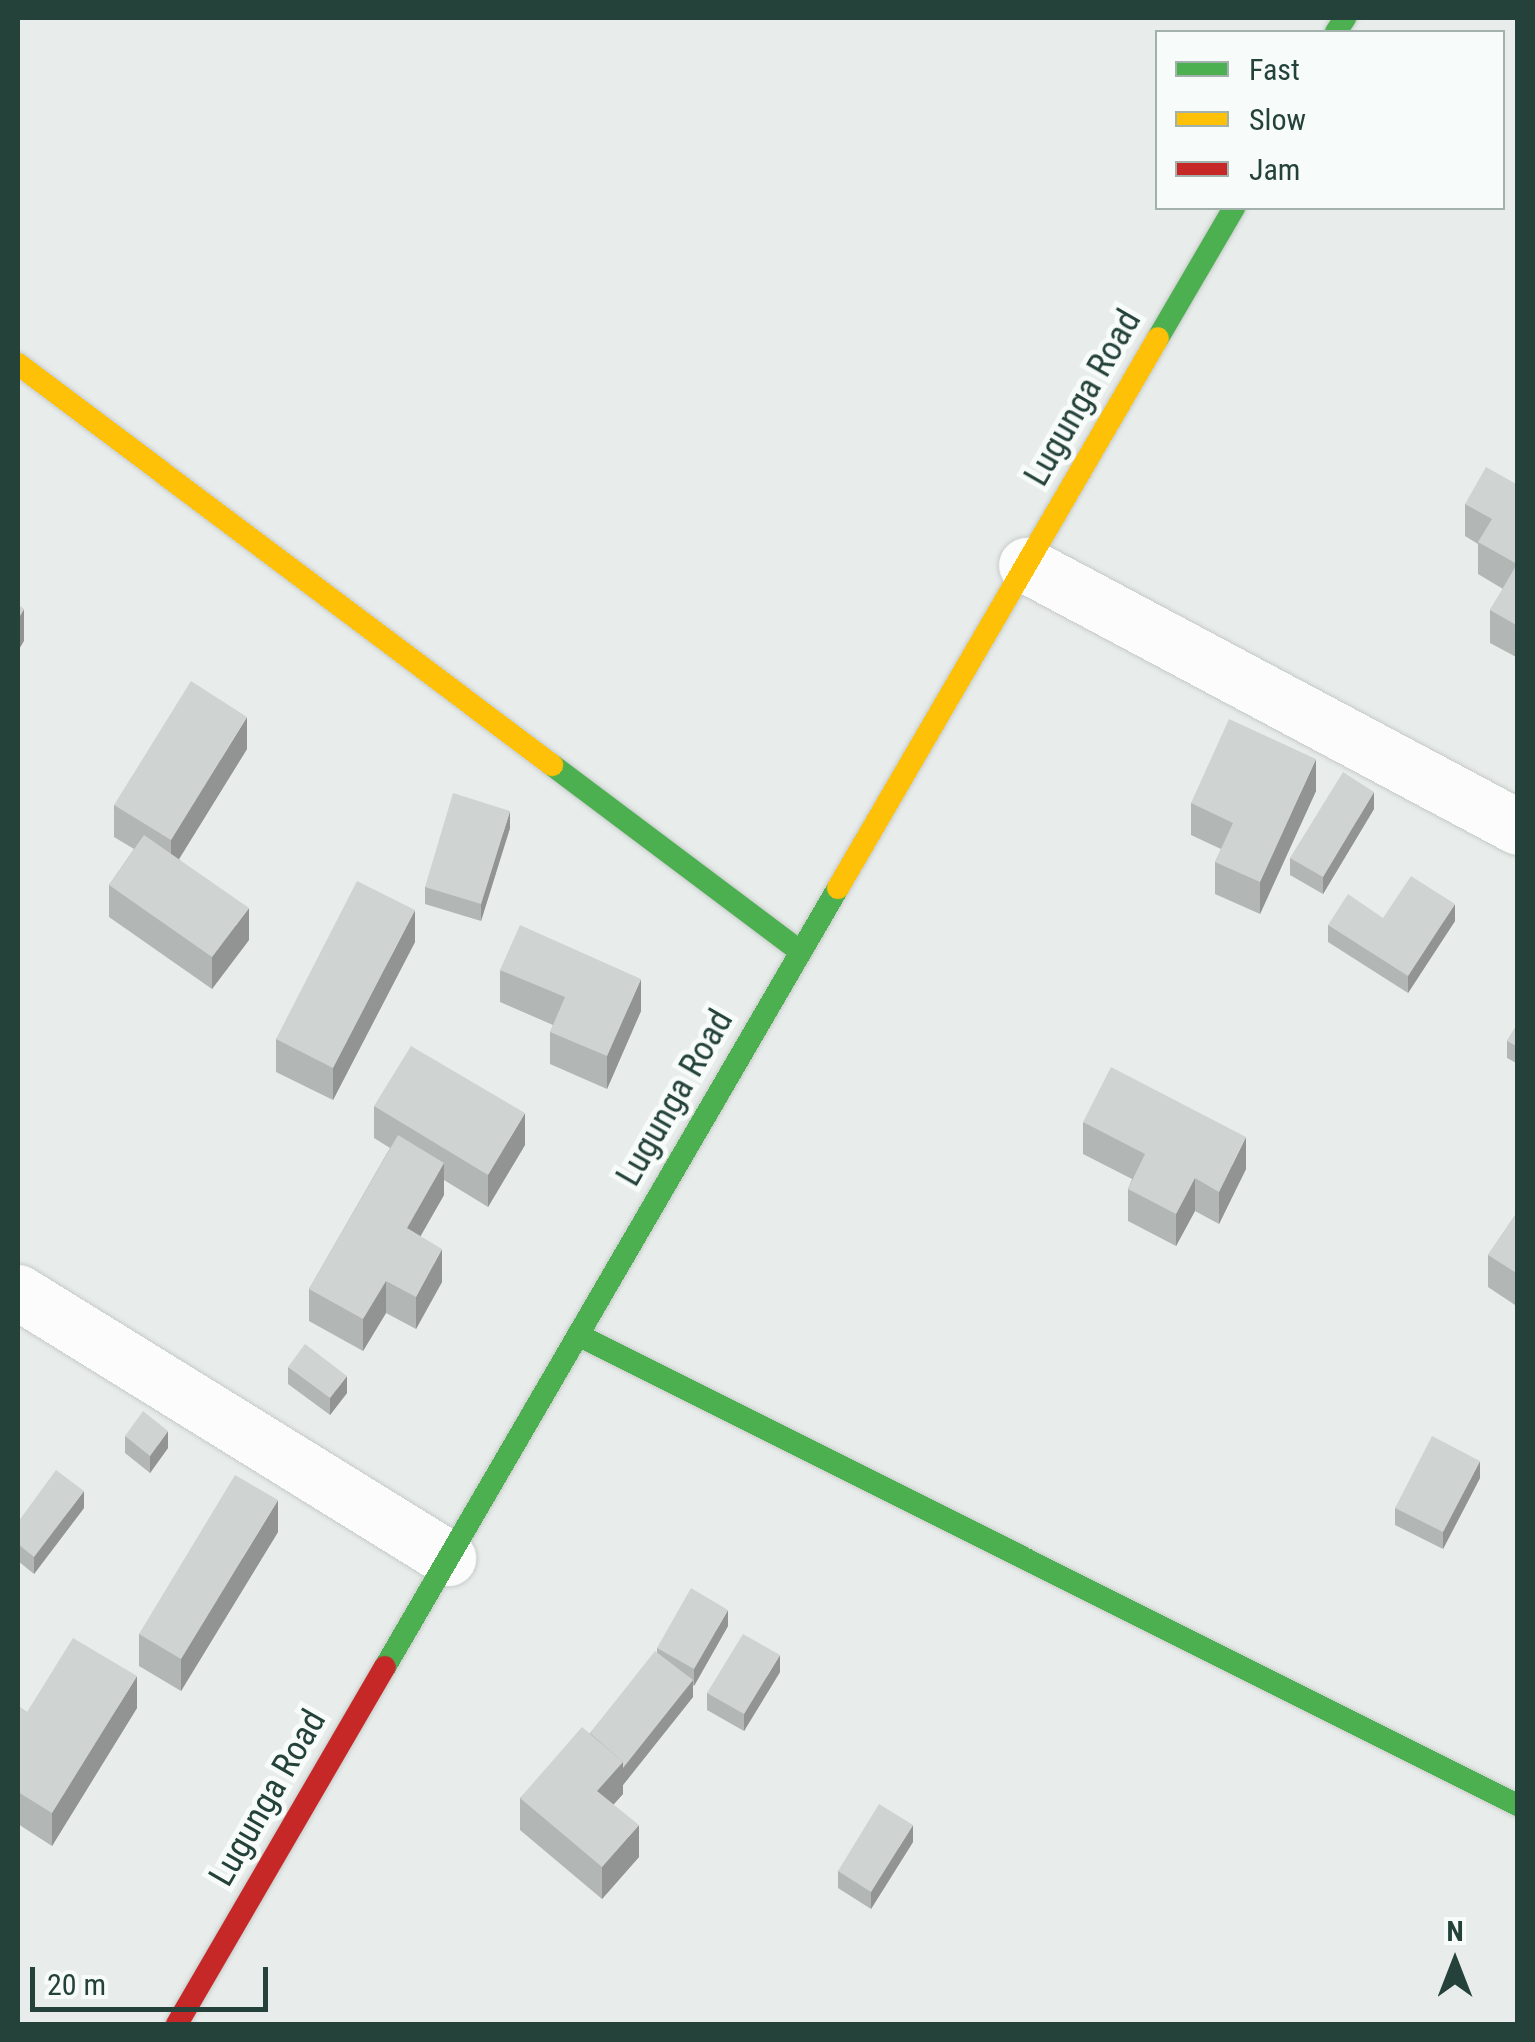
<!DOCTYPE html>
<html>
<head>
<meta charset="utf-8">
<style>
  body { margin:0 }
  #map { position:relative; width:1535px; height:2042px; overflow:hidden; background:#e8edeb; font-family:"Roboto Condensed",sans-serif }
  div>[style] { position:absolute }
  .roads { filter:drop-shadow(0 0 2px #c5cac8) drop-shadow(0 0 2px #c5cac8) }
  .street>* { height:55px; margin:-27.5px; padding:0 27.5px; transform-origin:27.5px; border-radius:27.5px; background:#fcfcfc }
  .fast>* { height:22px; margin:-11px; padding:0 11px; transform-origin:11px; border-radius:11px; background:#4caf50 }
  .slow>* { height:22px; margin:-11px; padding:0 11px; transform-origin:11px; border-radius:11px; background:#ffc107 }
  .jam>* { height:22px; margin:-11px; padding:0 11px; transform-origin:11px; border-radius:11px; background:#c62828 }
  .wall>* { inset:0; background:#b2b6b5 }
  .shaded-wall>* { inset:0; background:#919493 }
  .building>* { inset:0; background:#cfd4d2 }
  span { translate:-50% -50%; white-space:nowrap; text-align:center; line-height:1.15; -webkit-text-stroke:10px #f7fbf9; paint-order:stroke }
  .street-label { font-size:35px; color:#24423a }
  .frame { position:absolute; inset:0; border:20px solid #24423a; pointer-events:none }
  .legend { position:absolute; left:1155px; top:30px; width:350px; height:180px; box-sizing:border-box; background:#f7fbf9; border:2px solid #a3b1ad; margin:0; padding:12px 18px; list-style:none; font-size:30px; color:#24423a }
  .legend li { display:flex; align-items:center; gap:20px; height:50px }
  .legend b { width:50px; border:2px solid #a3b1ad }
  .north { position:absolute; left:1405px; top:1912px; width:100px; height:100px; -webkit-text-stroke:8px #f7fbf9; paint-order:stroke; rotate:0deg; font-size:28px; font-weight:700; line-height:40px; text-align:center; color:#24423a }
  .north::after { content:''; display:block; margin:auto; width:35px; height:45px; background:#24423a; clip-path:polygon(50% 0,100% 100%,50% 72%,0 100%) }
  .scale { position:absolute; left:30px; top:1967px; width:238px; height:45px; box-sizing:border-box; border:5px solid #24423a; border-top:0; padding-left:12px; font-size:30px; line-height:35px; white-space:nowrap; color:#24423a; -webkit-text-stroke:8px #f7fbf9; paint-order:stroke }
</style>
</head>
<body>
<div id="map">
  <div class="roads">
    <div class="street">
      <i style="left:1026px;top:565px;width:557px;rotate:28.04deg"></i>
      <i style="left:18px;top:1292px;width:506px;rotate:31.74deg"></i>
    </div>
    <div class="fast">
      <i style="left:1336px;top:32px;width:17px;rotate:-57deg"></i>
      <i style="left:1158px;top:338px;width:151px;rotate:-59.7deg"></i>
      <i style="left:552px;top:765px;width:311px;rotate:36.9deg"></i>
      <i style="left:578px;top:1335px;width:1051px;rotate:26.57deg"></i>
      <i style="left:385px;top:1667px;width:901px;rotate:-59.82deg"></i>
    </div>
    <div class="slow">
      <i style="left:18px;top:364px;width:668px;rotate:36.9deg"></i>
      <i style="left:838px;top:888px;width:636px;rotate:-59.81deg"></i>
    </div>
    <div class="jam">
      <i style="left:177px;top:2024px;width:413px;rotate:-59.8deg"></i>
    </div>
  </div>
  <div class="wall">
    <i style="clip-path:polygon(1518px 485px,1518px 658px,1490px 643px,1490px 610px,1503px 589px,1478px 574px,1478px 544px,1465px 536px,1465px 504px)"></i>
    <i style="clip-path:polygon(247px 749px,179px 859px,249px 940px,212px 989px,109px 917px,109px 885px,134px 849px,114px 837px,114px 805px)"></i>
    <i style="clip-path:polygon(1316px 791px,1260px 914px,1215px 894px,1215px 862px,1221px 849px,1191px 835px,1191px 803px)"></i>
    <i style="clip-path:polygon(1374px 809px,1323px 894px,1290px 875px,1290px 858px)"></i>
    <i style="clip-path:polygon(510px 828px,481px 921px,425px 904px,425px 887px)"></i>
    <i style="clip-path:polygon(1383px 918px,1455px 921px,1408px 993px,1328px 942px,1328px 925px)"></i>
    <i style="clip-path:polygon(415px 942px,333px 1100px,276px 1072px,276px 1039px)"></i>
    <i style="clip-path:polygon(500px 970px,641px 1011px,607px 1089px,550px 1064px,550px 1032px,553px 1025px,500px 1002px)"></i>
    <i style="clip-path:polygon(1518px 1023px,1518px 1064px,1507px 1058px,1507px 1041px)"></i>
    <i style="clip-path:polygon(374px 1106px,525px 1145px,488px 1207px,444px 1180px,444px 1195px,420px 1236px,442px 1282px,416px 1329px,386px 1313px,363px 1351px,309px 1321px,309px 1289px,390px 1148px,374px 1138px)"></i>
    <i style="clip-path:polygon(1083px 1122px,1246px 1169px,1219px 1224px,1195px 1211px,1176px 1246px,1128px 1221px,1128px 1189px,1132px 1179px,1083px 1154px)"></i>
    <i style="clip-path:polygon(1518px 1211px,1518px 1307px,1488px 1287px,1488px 1255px)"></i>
    <i style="clip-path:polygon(288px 1367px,347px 1393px,330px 1415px,288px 1384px)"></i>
    <i style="clip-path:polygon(125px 1436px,168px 1448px,150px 1473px,125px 1453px)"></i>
    <i style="clip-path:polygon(1480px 1478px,1443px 1549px,1395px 1525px,1395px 1508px)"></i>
    <i style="clip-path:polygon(84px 1508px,34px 1574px,18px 1561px,18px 1522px)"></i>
    <i style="clip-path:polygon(278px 1532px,181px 1691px,139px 1666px,139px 1634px)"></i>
    <i style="clip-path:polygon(728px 1626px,694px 1686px,693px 1685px,693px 1697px,623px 1785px,623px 1794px,613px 1805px,639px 1857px,602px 1899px,520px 1830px,520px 1798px,590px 1733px,657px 1653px,657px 1648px)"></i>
    <i style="clip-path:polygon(780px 1672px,744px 1731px,707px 1710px,707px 1693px)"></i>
    <i style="clip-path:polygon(18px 1706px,27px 1712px,137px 1708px,52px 1846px,18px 1824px)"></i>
    <i style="clip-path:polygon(913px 1842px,871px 1909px,838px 1888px,838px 1871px)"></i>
  </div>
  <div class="shaded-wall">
    <i style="clip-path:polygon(24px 609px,24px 641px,18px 651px,18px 619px)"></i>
    <i style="clip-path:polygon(247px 717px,247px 749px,171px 872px,171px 840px)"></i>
    <i style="clip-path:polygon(1316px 759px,1316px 791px,1260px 914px,1260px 882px)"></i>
    <i style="clip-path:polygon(1374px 792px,1374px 809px,1323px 894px,1323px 877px)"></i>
    <i style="clip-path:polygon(510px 811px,510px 828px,481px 921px,481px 904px)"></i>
    <i style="clip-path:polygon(1455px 904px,1455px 921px,1408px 993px,1408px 976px)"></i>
    <i style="clip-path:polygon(249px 908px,249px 940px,212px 989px,212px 957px)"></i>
    <i style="clip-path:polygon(415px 910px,415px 942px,333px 1100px,333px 1068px)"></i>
    <i style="clip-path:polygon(641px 979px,641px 1011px,607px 1089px,607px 1056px)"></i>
    <i style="clip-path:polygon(525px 1113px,525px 1145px,488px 1207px,488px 1175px)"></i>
    <i style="clip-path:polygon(1246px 1137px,1246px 1169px,1219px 1224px,1219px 1192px)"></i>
    <i style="clip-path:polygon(444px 1163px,444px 1195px,407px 1260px,407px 1228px)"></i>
    <i style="clip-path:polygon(1195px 1178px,1195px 1211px,1176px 1246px,1176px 1214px)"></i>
    <i style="clip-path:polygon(442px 1249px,442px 1282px,416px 1329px,416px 1297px)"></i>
    <i style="clip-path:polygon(386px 1281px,386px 1313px,363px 1351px,363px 1319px)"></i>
    <i style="clip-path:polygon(347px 1376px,347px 1393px,330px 1415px,330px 1398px)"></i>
    <i style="clip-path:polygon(168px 1431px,168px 1448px,150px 1473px,150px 1456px)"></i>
    <i style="clip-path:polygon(1480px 1461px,1480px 1478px,1443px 1549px,1443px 1532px)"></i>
    <i style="clip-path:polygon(84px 1491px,84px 1508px,34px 1574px,34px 1557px)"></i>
    <i style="clip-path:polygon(278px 1500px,278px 1532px,181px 1691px,181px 1659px)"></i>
    <i style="clip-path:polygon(728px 1610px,728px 1626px,694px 1686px,694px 1669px)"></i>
    <i style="clip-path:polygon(780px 1655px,780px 1672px,744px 1731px,744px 1714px)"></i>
    <i style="clip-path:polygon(137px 1676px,137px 1708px,52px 1846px,52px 1813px)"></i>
    <i style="clip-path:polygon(693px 1680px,693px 1697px,623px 1785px,623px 1794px,597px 1823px,597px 1791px)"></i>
    <i style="clip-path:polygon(639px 1825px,639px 1857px,602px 1899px,602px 1867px)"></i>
    <i style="clip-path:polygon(913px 1825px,913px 1842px,871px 1909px,871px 1892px)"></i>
  </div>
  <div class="building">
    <i style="clip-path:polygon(1486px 467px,1518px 485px,1518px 626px,1490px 610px,1517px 564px,1478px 542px,1492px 519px,1465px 504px)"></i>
    <i style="clip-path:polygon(18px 604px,24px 609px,18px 619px)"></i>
    <i style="clip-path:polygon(191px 681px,247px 717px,171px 840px,114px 805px)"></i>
    <i style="clip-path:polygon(1229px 719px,1316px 759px,1260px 882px,1215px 862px,1233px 823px,1191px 803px)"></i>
    <i style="clip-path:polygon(1343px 772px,1374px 792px,1323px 877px,1290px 858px)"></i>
    <i style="clip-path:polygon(453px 793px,510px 811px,481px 904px,425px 887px)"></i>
    <i style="clip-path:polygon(144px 835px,249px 908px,212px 957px,109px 885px)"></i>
    <i style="clip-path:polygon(1411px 876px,1455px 904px,1408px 976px,1328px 925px,1348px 894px,1383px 918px)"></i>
    <i style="clip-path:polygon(357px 881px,415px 910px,333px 1068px,276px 1039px)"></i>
    <i style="clip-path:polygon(520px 925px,641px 979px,607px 1056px,550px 1032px,565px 997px,500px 970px)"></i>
    <i style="clip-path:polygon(1518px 1023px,1518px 1047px,1507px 1041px)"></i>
    <i style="clip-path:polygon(411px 1046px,525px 1113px,488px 1175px,374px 1106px)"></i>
    <i style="clip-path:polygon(1111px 1067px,1246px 1137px,1219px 1192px,1195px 1178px,1176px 1214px,1128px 1189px,1145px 1154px,1083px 1122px)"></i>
    <i style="clip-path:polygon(398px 1135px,444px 1163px,407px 1228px,442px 1249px,416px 1297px,386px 1281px,363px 1319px,309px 1289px)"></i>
    <i style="clip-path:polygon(1518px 1211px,1518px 1274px,1488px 1255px)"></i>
    <i style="clip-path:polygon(305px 1344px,347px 1376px,330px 1398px,288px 1367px)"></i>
    <i style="clip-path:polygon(143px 1411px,168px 1431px,150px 1456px,125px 1436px)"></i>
    <i style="clip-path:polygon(1432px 1436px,1480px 1461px,1443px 1532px,1395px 1508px)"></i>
    <i style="clip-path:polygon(56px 1470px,84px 1491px,34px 1557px,18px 1544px,18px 1522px)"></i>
    <i style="clip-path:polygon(235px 1475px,278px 1500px,181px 1659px,139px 1634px)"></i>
    <i style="clip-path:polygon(691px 1588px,728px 1610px,694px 1669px,657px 1648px)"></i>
    <i style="clip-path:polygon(743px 1634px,780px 1655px,744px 1714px,707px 1693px)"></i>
    <i style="clip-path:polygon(73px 1638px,137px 1676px,52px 1813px,18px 1792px,18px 1706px,27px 1712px)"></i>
    <i style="clip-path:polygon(655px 1651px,693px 1680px,623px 1768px,623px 1762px,590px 1733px)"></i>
    <i style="clip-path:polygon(582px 1727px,623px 1762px,597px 1791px,639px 1825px,602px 1867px,520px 1798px)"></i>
    <i style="clip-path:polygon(879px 1804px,913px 1825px,871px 1892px,838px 1871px)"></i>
  </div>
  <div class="street-label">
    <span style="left:1083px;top:398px;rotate:-60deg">Lugunga Road</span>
    <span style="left:675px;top:1098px;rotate:-60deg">Lugunga Road</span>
    <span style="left:268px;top:1798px;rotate:-60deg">Lugunga Road</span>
  </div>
  <div class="frame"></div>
  <ul class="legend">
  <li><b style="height:12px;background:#4caf50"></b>Fast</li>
  <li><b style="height:12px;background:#ffc107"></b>Slow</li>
  <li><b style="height:12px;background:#c62828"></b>Jam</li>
  </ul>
  <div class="north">N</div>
  <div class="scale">20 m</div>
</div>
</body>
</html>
